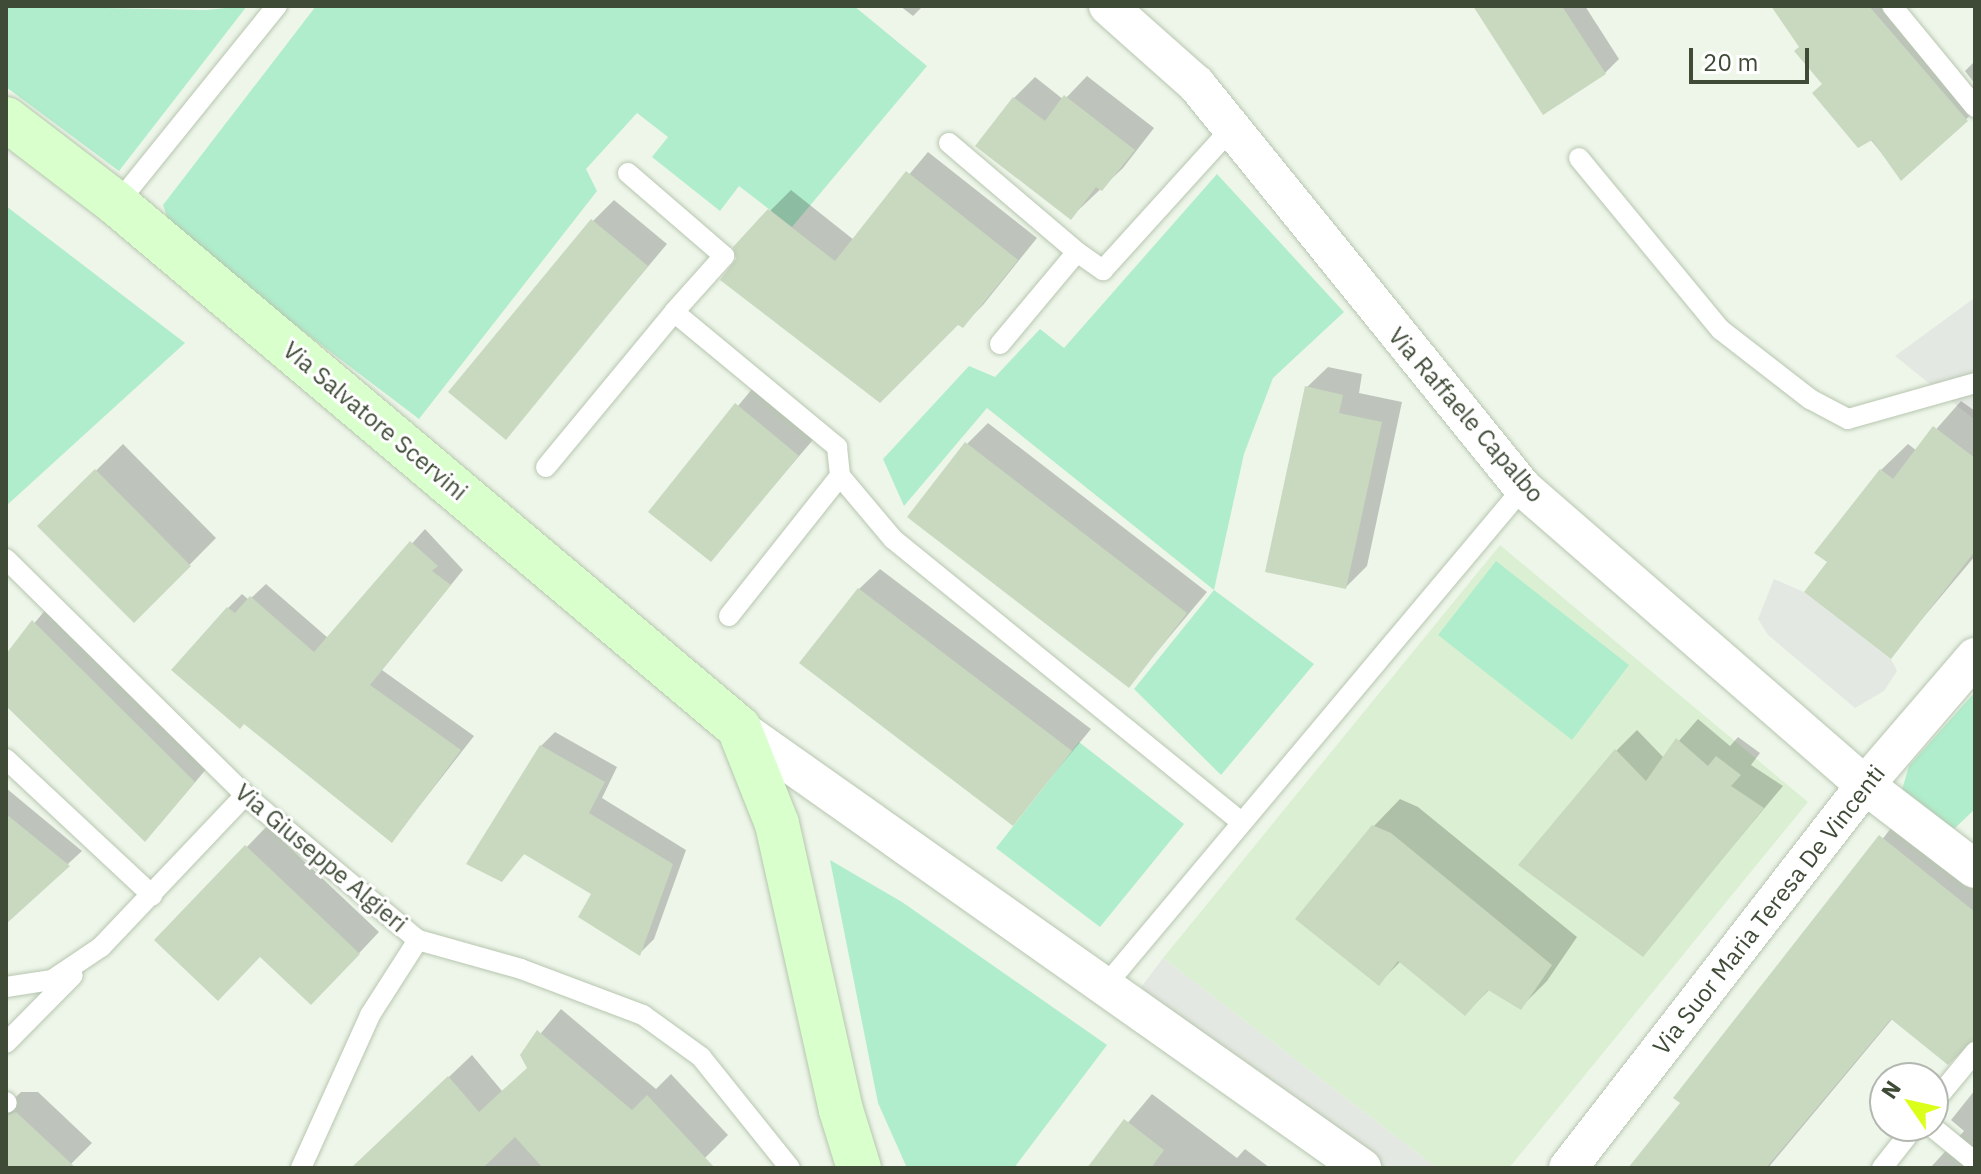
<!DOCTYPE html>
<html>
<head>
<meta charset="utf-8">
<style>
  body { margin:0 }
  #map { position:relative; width:1981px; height:1174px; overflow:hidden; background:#eef6ea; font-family:"IBM Plex Sans",sans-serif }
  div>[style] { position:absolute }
  .education>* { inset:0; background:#dbf0d3 }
  .green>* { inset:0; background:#b0edcc }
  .parking>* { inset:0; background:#e4e8e2 }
  .shadow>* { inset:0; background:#0003 }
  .building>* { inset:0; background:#c9d9bf }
  .roads { filter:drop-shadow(0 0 2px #b7c6af) drop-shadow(0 0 2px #b7c6af) }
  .lane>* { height:20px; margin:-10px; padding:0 10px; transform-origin:10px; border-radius:10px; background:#fff }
  .street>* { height:38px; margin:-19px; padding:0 19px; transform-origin:19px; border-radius:19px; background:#fff }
  .secondary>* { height:44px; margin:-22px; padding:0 22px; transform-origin:22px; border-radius:22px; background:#d8ffcc }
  span { translate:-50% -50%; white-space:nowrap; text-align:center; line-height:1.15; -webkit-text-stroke:6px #fff; paint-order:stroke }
  .street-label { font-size:24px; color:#3f4b37 }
  .frame { position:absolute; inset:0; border:8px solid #3f4b37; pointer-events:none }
  .north { position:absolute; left:1869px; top:1062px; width:80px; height:80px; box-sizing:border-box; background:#fff; border:2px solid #b2b7af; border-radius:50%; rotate:304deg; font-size:22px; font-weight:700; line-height:32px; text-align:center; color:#3f4b37 }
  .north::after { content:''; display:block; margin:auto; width:28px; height:36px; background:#dcff19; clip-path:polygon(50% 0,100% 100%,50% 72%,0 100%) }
  .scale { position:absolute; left:1689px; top:48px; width:120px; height:36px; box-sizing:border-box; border:4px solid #3f4b37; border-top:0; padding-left:10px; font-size:24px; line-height:28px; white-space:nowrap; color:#3f4b37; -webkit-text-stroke:6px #fff; paint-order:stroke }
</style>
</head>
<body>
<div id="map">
  <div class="education">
    <i style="clip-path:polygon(1500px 545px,1808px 802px,1509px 1168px,1437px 1168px,1163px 958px)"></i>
  </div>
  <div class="green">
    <i style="clip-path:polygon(6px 6px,206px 10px,247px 6px,119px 171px,6px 87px)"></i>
    <i style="clip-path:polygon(316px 6px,854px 6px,927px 66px,792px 227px,739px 186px,720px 211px,652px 157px,668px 137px,637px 113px,586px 169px,597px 191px,419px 419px,211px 261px,168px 219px,163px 205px)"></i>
    <i style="clip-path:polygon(1217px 174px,1344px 312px,1273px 378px,1244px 454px,1214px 590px,1314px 664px,1221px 775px,1134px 689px,1214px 590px,987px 408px,904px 506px,883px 459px,969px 366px,995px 377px,1040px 329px,1064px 348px)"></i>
    <i style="clip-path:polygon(6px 206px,185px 343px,6px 506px)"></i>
    <i style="clip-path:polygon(1496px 561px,1629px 665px,1572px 740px,1438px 635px)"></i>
    <i style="clip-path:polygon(1975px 692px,1975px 809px,1955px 828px,1939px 826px,1899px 800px,1909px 766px)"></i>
    <i style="clip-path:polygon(1079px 742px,1184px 824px,1100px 927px,996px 848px)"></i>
    <i style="clip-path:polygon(830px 860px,902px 902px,1107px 1045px,1014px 1168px,907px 1168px,878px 1103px)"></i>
  </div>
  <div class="parking">
    <i style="clip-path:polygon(1973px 299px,1975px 301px,1975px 420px,1895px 356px)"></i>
    <i style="clip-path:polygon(1774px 579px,1804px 592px,1891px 659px,1897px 671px,1884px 691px,1855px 708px,1768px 635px,1758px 619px)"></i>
    <i style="clip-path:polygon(1163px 958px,1437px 1168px,1362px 1168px,1130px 1002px)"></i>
  </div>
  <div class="shadow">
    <i style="clip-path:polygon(900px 6px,923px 6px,913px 16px)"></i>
    <i style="clip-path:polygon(1475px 6px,1585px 6px,1619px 59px,1605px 73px)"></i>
    <i style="clip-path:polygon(1773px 6px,1896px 6px,1975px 111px,1902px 178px,1824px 83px)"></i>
    <i style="clip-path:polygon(1975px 61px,1975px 84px,1965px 71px)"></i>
    <i style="clip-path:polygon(1087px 76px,1154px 128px,1123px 168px,1071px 217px,1014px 98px,1035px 77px,1064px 100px)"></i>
    <i style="clip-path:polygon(928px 152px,1037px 238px,983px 305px,962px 326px,958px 322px,880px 401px,770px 211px,791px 190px,854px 240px)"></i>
    <i style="clip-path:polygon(614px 200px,667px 244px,505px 437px,593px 221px)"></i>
    <i style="clip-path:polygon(1328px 367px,1362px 374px,1359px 393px,1402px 402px,1367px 566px,1346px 587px,1307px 387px)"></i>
    <i style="clip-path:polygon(757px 383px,818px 434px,711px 559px,650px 512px)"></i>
    <i style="clip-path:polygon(1961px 401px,1975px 411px,1975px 556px,1891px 656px,1830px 562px,1881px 470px,1908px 444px,1917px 451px)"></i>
    <i style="clip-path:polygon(988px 423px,1207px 592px,1129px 685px,967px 444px)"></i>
    <i style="clip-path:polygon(123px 444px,216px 538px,134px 621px,40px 526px)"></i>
    <i style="clip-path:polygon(425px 529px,463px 570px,382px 670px,474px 736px,392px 841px,228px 608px,242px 594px,249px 600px,266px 584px,328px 638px)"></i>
    <i style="clip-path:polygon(880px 569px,1091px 729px,1013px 823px,859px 589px)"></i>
    <i style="clip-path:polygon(47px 608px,208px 767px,159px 825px,6px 704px,6px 657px)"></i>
    <i style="clip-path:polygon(1698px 719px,1730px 746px,1738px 737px,1760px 753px,1751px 765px,1783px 786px,1643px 954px,1616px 751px,1637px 730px,1664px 758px)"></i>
    <i style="clip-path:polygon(555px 732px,617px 767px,602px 798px,686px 850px,654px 939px,640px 953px,594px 893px,525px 853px,502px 879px,541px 746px)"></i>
    <i style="clip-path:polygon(6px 788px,82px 851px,6px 921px)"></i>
    <i style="clip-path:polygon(1400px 799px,1418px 807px,1577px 937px,1547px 981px,1521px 1007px,1490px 989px,1465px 1014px,1401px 961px,1379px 983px,1374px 826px)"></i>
    <i style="clip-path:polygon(1900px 817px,1975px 875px,1975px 1039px,1893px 1018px,1768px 1168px,1630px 1168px,1683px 1103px,1676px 1097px)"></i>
    <i style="clip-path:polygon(267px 826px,379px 932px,332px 982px,261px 954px,157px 940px)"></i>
    <i style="clip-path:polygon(561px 1009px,656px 1089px,671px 1074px,728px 1135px,695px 1168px,353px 1168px,472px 1055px,502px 1091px,529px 1067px,522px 1056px)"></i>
    <i style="clip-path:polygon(1975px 1090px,1975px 1168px,1930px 1168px,1964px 1131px,1951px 1120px)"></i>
    <i style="clip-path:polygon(21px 1092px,38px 1092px,92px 1143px,67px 1168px,6px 1168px,6px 1107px)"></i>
    <i style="clip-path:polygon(1152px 1094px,1237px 1158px,1245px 1149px,1270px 1168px,1090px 1168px)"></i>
  </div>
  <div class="building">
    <i style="clip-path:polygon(1473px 6px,1562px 6px,1606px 74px,1543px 115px)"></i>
    <i style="clip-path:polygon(1771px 6px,1869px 6px,1968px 121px,1901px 181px,1872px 140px,1858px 148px,1812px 93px,1822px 84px,1794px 51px,1799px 47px)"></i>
    <i style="clip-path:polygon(1064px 95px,1135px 150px,1102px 191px,1096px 187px,1071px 220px,975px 146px,1013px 97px,1045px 121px)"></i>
    <i style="clip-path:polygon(906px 171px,1018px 260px,963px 328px,958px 325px,880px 403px,720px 280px,736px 259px,733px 247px,768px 209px,835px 261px)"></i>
    <i style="clip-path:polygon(591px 219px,648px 266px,506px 440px,448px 392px)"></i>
    <i style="clip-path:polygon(1305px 386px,1343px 395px,1339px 413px,1382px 422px,1346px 589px,1265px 572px)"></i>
    <i style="clip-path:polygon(735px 403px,799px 456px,711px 562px,648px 512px)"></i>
    <i style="clip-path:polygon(1933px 426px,1975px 458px,1975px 551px,1891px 659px,1804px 592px,1827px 562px,1814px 553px,1880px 469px,1893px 479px)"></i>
    <i style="clip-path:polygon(965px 442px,1187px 613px,1129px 688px,907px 517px)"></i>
    <i style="clip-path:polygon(95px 469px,191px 566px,134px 623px,37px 526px)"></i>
    <i style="clip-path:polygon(410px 541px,438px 566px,432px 571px,451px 585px,370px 685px,461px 750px,392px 843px,244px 724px,240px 729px,171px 670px,227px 607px,235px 613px,250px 596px,314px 652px)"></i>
    <i style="clip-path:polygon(858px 588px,1072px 751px,1013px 826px,799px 663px)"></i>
    <i style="clip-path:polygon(32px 620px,195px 782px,145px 842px,6px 706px,6px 654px)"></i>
    <i style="clip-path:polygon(1676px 738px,1708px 766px,1716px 756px,1741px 775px,1731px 786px,1764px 808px,1643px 957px,1518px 865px,1615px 749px,1646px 781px)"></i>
    <i style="clip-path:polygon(540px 745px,605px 782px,589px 813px,673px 864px,640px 956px,578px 917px,591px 894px,524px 854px,502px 882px,466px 864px)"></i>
    <i style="clip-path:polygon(6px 814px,70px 866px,6px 924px)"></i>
    <i style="clip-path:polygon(1372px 825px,1391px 833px,1552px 965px,1521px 1010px,1488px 990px,1465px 1016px,1398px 961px,1379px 986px,1295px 919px)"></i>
    <i style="clip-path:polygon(1879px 835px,1975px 912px,1975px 1039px,1948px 1065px,1891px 1019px,1766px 1168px,1628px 1168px,1680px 1103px,1673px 1098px)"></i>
    <i style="clip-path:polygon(245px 845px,360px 954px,311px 1005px,260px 957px,218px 1001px,154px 940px)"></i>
    <i style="clip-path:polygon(537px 1030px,632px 1110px,647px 1095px,715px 1168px,543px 1168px,515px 1137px,483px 1168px,351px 1168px,448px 1076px,479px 1112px,527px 1068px,520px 1055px)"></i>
    <i style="clip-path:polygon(16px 1112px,76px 1168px,6px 1168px,6px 1116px)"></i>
    <i style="clip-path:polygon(1124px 1119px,1164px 1150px,1151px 1168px,1087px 1168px)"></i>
  </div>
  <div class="roads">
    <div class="lane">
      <i style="left:1892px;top:6px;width:131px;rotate:50.6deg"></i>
      <i style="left:949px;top:143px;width:168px;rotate:40.4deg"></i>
      <i style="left:1579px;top:158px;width:223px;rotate:50.5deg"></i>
      <i style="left:1721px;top:330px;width:113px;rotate:37.8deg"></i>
      <i style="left:1810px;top:399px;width:43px;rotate:27.8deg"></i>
      <i style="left:1848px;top:419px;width:132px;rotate:-15.8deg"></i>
      <i style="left:628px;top:173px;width:127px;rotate:40.8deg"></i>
      <i style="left:724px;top:256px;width:75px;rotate:131.8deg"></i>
      <i style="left:117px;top:204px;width:255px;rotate:-51.1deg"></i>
      <i style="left:1000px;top:344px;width:120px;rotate:-50.1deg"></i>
      <i style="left:1077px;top:252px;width:32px;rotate:35deg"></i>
      <i style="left:1103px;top:270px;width:190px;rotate:-47.8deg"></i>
      <i style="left:546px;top:467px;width:201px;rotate:-50.4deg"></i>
      <i style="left:674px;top:312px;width:212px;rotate:39.6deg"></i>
      <i style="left:837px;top:447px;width:29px;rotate:84deg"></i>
      <i style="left:840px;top:476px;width:82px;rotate:49.9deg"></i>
      <i style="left:893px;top:539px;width:447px;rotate:39.1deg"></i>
      <i style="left:6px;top:559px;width:336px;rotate:44.6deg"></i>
      <i style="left:245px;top:795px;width:226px;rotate:40deg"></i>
      <i style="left:418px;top:940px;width:107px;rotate:15.7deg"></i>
      <i style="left:521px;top:969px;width:130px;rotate:20.7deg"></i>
      <i style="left:643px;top:1015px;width:72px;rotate:35.9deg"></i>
      <i style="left:701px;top:1057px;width:142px;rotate:51.3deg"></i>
      <i style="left:729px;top:616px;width:179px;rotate:-51.6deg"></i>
      <i style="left:6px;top:759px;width:200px;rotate:43deg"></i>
      <i style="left:1106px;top:985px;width:649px;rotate:-50deg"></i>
      <i style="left:6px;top:987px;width:47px;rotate:-8.7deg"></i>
      <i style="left:52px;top:980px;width:59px;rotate:-34deg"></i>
      <i style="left:101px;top:947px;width:209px;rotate:-46.5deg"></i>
      <i style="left:6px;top:1043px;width:95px;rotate:-45.4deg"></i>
      <i style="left:6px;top:1102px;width:1px;rotate:45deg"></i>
      <i style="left:1933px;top:1103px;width:66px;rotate:-50.5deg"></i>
      <i style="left:1931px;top:1126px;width:57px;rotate:39.3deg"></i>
      <i style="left:301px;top:1168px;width:168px;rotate:-65.7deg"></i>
      <i style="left:370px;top:1015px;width:89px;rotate:-57.4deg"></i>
      <i style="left:1882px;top:1168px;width:53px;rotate:-51.8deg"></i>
    </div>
    <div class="street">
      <i style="left:1108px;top:6px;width:118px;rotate:41.6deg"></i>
      <i style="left:1196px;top:84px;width:520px;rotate:51.01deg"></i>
      <i style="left:1523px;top:488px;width:453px;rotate:41deg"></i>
      <i style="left:1865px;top:785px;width:138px;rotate:37.4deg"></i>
      <i style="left:739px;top:728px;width:763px;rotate:35.23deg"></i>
      <i style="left:1568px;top:1168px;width:485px;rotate:-52.2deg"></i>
      <i style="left:1865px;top:785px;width:169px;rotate:-49.3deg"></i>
    </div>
    <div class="secondary">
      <i style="left:6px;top:119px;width:140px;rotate:37.4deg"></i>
      <i style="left:117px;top:204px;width:813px;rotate:40.11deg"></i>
      <i style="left:739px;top:728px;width:103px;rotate:68.4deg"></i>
      <i style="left:777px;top:824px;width:293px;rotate:77.4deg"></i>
      <i style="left:841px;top:1110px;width:61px;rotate:72.8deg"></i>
    </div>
  </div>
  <div class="street-label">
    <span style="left:1466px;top:415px;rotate:49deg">Via Raffaele Capalbo</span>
    <span style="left:375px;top:421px;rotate:40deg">Via Salvatore Scervini</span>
    <span style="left:321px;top:858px;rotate:40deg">Via Giuseppe Algieri</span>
    <span style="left:1769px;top:910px;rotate:-52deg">Via Suor Maria Teresa De Vincenti</span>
  </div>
  <div class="frame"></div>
  <div class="north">N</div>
  <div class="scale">20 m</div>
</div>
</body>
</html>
